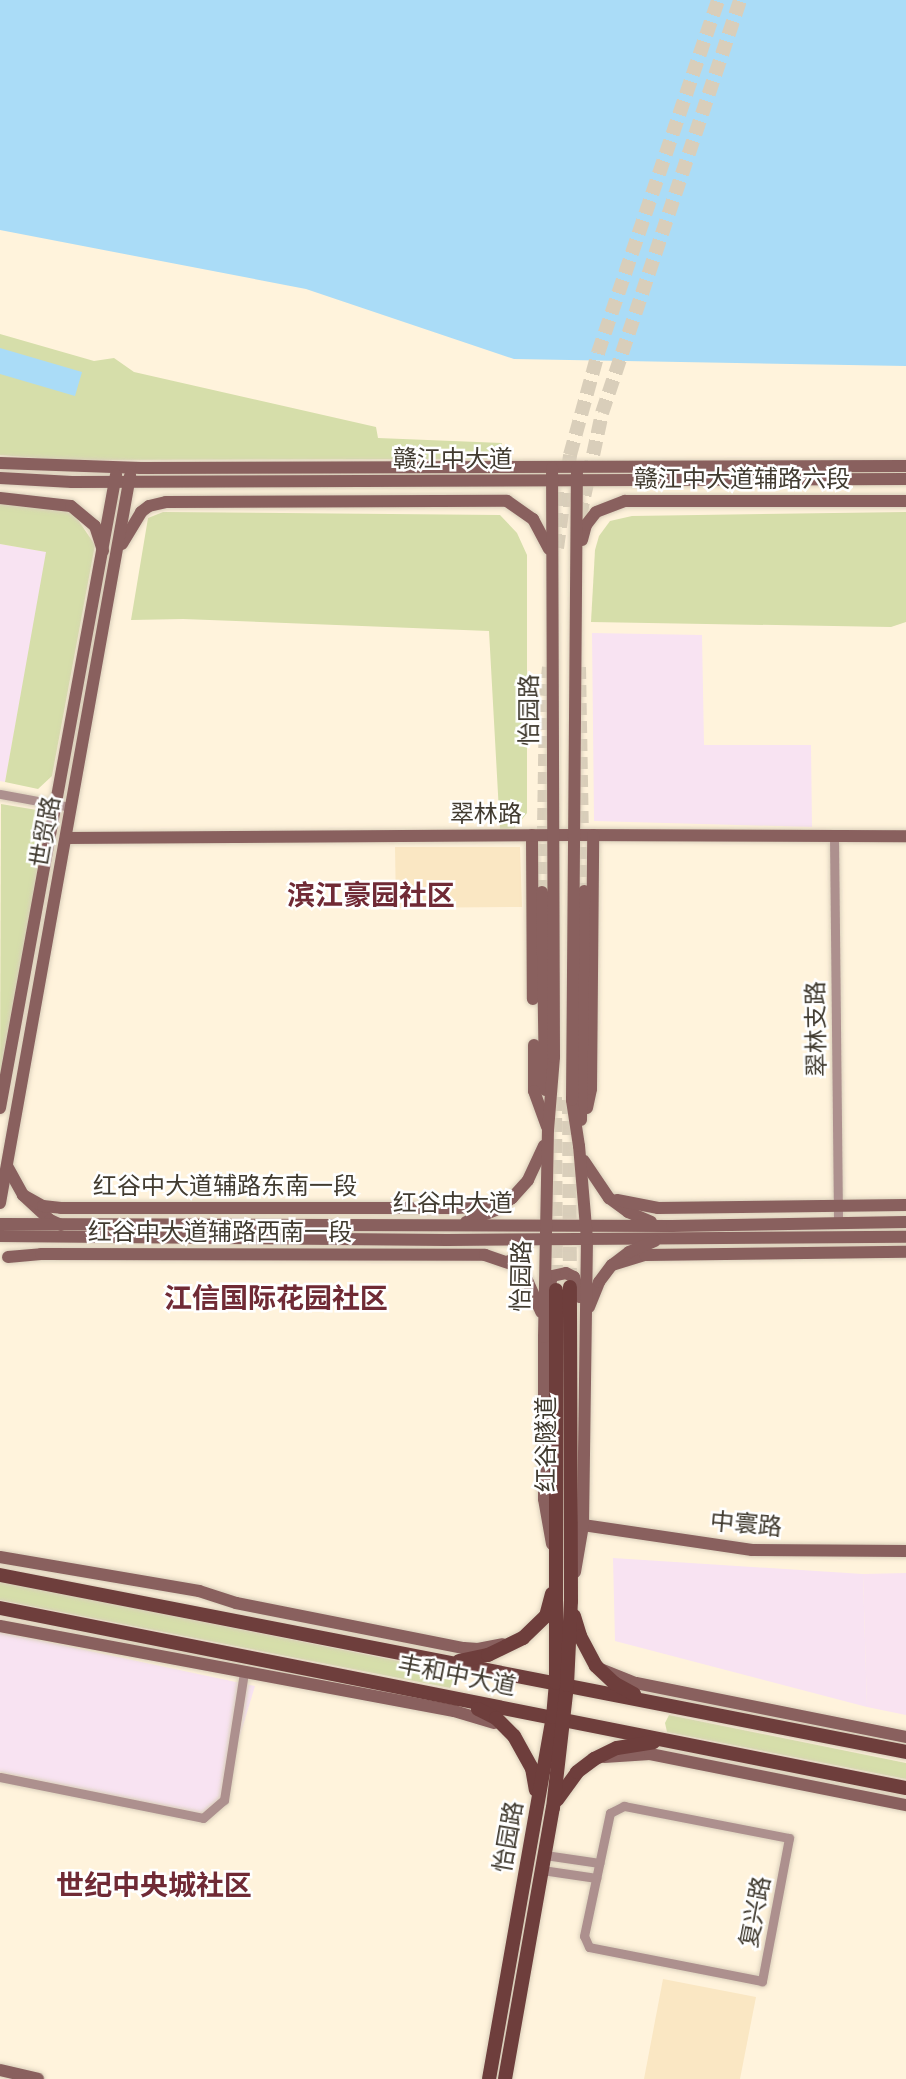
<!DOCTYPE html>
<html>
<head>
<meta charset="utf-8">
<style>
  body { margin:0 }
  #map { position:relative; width:906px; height:2079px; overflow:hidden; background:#fff3dc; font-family:"Fira Sans Condensed","Noto Sans SC",sans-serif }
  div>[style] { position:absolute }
  .commercial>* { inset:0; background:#f8e3f2 }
  .built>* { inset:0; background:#fae7c3 }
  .medical>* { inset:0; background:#f9e3f1 }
  .green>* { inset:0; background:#d6deaa }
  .water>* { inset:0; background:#aadcf7 }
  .secondary-tunnel>* { height:12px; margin-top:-6px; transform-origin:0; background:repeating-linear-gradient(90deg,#d9ceba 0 12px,transparent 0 18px) }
  .primary-tunnel>* { height:14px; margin-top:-7px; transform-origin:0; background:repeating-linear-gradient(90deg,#d9ceba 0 14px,transparent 0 21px) }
  .roads { filter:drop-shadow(0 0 2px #d9ceba) drop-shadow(0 0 2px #d9ceba) }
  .street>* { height:9px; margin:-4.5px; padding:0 4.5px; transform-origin:4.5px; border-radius:4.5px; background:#ad908e }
  .secondary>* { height:12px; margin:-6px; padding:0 6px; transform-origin:6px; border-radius:6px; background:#89605e }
  .primary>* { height:14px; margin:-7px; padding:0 7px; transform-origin:7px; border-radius:7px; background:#6e3e3c }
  span { translate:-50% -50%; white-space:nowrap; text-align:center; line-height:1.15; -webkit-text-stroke:5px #fff; paint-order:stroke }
  .street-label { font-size:24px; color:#413b30 }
  .quarter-label { font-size:28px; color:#702a35; font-weight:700 }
</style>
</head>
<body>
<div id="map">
  <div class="commercial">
    <i style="clip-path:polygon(0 544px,47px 552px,5px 782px,0 781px)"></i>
    <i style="clip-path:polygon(592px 633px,702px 635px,704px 745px,811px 745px,812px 827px,594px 821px)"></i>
    <i style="clip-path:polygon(613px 1558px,863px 1574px,867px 1707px,615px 1641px)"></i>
    <i style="clip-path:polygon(0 1632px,255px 1686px,221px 1798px,202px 1816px,0 1772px)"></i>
  </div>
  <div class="built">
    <i style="clip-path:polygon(395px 847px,520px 847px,522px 907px,396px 908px)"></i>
    <i style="clip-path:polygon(663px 1979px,756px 1997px,740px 2079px,644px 2079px)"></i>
  </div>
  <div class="medical">
    <i style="clip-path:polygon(906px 1573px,906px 1715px,867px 1707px,863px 1574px)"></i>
  </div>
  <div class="green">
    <i style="clip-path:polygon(0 334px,94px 361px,114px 358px,134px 372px,376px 427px,378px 438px,502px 443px,497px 459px,62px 460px,0 455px)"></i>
    <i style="clip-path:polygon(0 503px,63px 509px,74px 514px,95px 545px,52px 776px,38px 789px,5px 782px,46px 552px,0 544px)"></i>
    <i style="clip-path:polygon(163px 512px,500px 515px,517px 533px,527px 555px,527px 813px,515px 828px,500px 830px,489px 631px,183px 619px,131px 620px,148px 518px)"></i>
    <i style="clip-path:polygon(906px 512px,906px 622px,891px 627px,591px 622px,595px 550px,599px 536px,610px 521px,632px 516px)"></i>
    <i style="clip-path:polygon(1px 804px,37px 810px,47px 823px,0 1093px)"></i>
    <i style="clip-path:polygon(0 1581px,453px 1672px,454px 1681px,450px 1688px,0 1600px)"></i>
    <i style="clip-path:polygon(669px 1715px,906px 1763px,906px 1779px,667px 1732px,665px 1723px)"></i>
  </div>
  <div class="water">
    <i style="clip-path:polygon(0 0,906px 0,906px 366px,514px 359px,306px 289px,0 230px)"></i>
    <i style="clip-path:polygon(0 348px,82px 372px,75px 396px,0 374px)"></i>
  </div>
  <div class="secondary-tunnel">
    <i style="left:580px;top:667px;width:224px;rotate:89deg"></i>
    <i style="left:542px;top:892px;width:196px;rotate:-89.1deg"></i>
    <i style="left:545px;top:696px;width:29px;rotate:-84deg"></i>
  </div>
  <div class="primary-tunnel">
    <i style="left:580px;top:516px;width:105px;rotate:-77.9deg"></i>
    <i style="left:602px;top:413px;width:435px;rotate:-71.5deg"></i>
    <i style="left:557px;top:548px;width:94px;rotate:-82deg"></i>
    <i style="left:570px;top:455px;width:106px;rotate:-74.6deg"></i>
    <i style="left:598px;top:353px;width:373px;rotate:-71.2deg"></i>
    <i style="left:555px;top:1097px;width:189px;rotate:89.7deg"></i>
    <i style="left:569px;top:1100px;width:186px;rotate:89.7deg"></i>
  </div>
  <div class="roads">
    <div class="street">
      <i style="left:0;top:794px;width:72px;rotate:10.4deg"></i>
      <i style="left:834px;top:836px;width:386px;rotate:89.4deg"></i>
      <i style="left:0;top:1777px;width:207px;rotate:11.4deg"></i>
      <i style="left:203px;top:1818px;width:28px;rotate:-41deg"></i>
      <i style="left:224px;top:1800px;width:129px;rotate:-81.1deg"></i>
      <i style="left:624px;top:1806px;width:168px;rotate:11deg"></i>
      <i style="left:789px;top:1838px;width:146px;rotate:100.7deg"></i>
      <i style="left:762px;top:1981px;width:176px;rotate:-168.9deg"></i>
      <i style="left:589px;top:1947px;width:12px;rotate:-114deg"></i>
      <i style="left:584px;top:1936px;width:126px;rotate:-78.1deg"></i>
      <i style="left:610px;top:1813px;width:16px;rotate:-27deg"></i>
      <i style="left:545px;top:1855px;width:55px;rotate:8.4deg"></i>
      <i style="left:542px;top:1870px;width:55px;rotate:8.4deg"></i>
    </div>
    <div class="secondary">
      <i style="left:0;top:463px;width:141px;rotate:2deg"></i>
      <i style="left:141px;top:468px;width:765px;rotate:-0.15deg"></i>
      <i style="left:0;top:478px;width:72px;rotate:3.2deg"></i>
      <i style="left:72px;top:482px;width:834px;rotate:-0.21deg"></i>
      <i style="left:0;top:498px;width:71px;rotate:6.4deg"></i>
      <i style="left:71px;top:506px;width:31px;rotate:40deg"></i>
      <i style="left:95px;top:526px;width:26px;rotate:72deg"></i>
      <i style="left:582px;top:540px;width:16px;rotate:-75deg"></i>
      <i style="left:586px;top:525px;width:16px;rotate:-52deg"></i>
      <i style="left:596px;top:512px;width:31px;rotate:-21deg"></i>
      <i style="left:625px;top:501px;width:281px"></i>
      <i style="left:122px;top:544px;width:37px;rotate:-59deg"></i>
      <i style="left:141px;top:512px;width:10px;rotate:-37deg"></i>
      <i style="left:149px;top:506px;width:17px;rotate:-13deg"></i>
      <i style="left:166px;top:502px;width:341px;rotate:-0.2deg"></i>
      <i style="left:507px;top:501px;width:32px;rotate:35deg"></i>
      <i style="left:533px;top:519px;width:34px;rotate:62deg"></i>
      <i style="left:532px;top:835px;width:164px;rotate:89.7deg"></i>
      <i style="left:66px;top:838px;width:507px;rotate:-0.34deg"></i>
      <i style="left:573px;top:835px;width:333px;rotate:0.2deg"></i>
      <i style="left:542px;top:892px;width:198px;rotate:89.1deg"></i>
      <i style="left:534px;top:1045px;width:46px;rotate:90deg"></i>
      <i style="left:534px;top:1091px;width:38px;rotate:70deg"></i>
      <i style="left:0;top:1108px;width:644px;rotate:-79.62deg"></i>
      <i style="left:587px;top:1108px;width:19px;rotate:-78deg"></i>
      <i style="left:591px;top:1089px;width:254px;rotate:-89.5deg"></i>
      <i style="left:581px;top:1120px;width:229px;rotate:-89.2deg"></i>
      <i style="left:584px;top:1161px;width:45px;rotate:56deg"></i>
      <i style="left:609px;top:1198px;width:24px;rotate:36deg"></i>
      <i style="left:628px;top:1212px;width:25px;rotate:23deg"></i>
      <i style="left:7px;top:1166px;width:33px;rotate:61deg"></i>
      <i style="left:23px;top:1195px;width:37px;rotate:43deg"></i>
      <i style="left:50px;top:1220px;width:12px;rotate:24deg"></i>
      <i style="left:23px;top:1195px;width:23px;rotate:29deg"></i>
      <i style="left:43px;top:1206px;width:18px;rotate:6deg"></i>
      <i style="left:61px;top:1208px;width:396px"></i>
      <i style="left:457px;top:1208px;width:31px;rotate:-4deg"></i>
      <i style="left:488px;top:1206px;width:25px;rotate:-18deg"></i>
      <i style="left:617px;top:1200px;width:42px;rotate:11deg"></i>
      <i style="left:658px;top:1208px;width:248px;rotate:-0.7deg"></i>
      <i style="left:0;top:1203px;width:739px;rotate:-79.86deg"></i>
      <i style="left:466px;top:1222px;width:31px;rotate:-22deg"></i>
      <i style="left:495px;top:1210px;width:21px;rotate:-35deg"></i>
      <i style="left:512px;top:1198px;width:24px;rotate:-48deg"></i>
      <i style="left:528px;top:1180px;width:38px;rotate:-65deg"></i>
      <i style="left:0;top:1224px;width:672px;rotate:0.17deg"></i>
      <i style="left:672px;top:1226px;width:234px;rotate:-1deg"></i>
      <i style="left:0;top:1236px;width:447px;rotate:0.5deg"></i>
      <i style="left:447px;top:1240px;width:459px;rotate:-0.4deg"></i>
      <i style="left:8px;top:1257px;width:33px;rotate:-5deg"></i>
      <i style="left:41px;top:1254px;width:444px;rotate:0.1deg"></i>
      <i style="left:485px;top:1255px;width:31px;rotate:19deg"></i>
      <i style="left:509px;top:1261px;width:26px;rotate:47deg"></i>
      <i style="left:527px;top:1280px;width:35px;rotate:66deg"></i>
      <i style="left:612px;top:1265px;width:34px;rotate:-17deg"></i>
      <i style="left:645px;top:1255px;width:261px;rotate:-0.7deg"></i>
      <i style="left:549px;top:1291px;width:15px;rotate:-79deg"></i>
      <i style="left:552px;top:1276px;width:14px;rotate:-12deg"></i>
      <i style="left:566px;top:1273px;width:9px;rotate:27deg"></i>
      <i style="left:574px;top:1277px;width:21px;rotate:73deg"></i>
      <i style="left:589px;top:1307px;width:27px;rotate:-68deg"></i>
      <i style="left:599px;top:1282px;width:21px;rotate:-53deg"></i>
      <i style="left:612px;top:1265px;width:21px;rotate:-37deg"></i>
      <i style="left:629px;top:1252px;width:28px;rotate:-23deg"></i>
      <i style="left:583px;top:1525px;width:171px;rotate:8.4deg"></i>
      <i style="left:752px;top:1550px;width:154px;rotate:0.4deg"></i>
      <i style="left:552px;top:1544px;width:46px;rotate:-100.1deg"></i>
      <i style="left:544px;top:1499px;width:162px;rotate:-90deg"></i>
      <i style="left:544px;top:1337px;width:207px;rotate:-88.9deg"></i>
      <i style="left:548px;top:1130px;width:73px;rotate:-85.3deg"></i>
      <i style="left:554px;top:1057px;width:589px;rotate:-90.19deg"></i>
      <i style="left:0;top:1557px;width:202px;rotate:9.7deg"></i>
      <i style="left:199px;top:1591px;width:39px;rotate:18deg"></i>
      <i style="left:236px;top:1603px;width:232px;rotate:11.2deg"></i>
      <i style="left:464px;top:1648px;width:14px;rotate:4deg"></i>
      <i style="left:478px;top:1649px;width:25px;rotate:-11deg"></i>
      <i style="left:575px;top:1572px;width:48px;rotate:-80.3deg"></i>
      <i style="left:583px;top:1525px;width:286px;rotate:-89.2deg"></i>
      <i style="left:587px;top:1239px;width:93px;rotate:-94.9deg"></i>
      <i style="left:579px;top:1146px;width:47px;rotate:-98.7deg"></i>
      <i style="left:572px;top:1100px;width:632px;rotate:-89.55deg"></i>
      <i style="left:0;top:1626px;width:462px;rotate:10.6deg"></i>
      <i style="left:454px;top:1711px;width:42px;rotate:16.7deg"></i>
      <i style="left:603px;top:1670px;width:35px;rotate:22deg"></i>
      <i style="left:636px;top:1683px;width:275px;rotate:11.3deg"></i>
      <i style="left:604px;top:1757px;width:46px;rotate:-3.7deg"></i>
      <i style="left:650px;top:1754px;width:261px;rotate:11.3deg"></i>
      <i style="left:0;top:2070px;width:39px;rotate:13deg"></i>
    </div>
    <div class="primary">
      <i style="left:0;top:1575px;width:923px;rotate:11.05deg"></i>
      <i style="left:0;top:1608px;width:924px;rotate:11.24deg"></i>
      <i style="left:574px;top:1616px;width:21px;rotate:73deg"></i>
      <i style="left:580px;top:1636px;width:34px;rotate:62deg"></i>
      <i style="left:596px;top:1666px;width:25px;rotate:43deg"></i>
      <i style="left:614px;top:1683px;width:23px;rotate:29deg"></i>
      <i style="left:459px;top:1661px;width:30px;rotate:-12deg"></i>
      <i style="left:488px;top:1655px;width:39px;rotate:-26deg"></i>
      <i style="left:523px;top:1638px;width:32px;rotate:-44deg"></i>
      <i style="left:546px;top:1616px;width:23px;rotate:-75deg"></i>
      <i style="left:478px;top:1709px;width:20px;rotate:27deg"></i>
      <i style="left:496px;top:1718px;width:25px;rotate:45deg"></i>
      <i style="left:514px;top:1736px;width:37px;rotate:61deg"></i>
      <i style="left:532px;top:1768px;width:22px;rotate:80deg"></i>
      <i style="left:557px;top:1800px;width:34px;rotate:-54deg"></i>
      <i style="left:577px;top:1772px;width:21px;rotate:-37deg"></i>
      <i style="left:594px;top:1759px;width:25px;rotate:-26deg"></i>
      <i style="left:617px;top:1748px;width:37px;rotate:-9deg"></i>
      <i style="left:489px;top:2079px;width:368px;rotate:-80deg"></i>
      <i style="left:553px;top:1717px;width:34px;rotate:-85deg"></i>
      <i style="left:556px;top:1683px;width:393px;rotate:-90deg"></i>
      <i style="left:505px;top:2079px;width:275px;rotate:-80deg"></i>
      <i style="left:553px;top:1808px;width:124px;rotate:-83.5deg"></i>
      <i style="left:567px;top:1685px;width:84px;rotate:-87.3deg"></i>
      <i style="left:571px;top:1601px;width:314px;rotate:-90.2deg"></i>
    </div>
  </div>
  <div class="street-label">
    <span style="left:453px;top:460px">赣江中大道</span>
    <span style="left:742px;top:480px">赣江中大道辅路六段</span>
    <span style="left:530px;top:710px;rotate:-90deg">怡园路</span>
    <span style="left:486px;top:815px">翠林路</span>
    <span style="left:46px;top:832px;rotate:-80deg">世贸路</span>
    <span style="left:817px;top:1029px;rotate:-91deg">翠林支路</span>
    <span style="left:225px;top:1187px">红谷中大道辅路东南一段</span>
    <span style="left:453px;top:1204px">红谷中大道</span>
    <span style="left:220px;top:1233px">红谷中大道辅路西南一段</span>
    <span style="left:522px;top:1276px;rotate:-89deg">怡园路</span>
    <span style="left:547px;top:1444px;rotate:-90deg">红谷隧道</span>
    <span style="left:746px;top:1525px;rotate:5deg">中寰路</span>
    <span style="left:457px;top:1676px;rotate:11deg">丰和中大道</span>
    <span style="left:509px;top:1837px;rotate:-80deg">怡园路</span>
    <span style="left:756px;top:1912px;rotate:-79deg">复兴路</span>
  </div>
  <div class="quarter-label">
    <span style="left:371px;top:896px">滨江豪园社区</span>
    <span style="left:276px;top:1299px">江信国际花园社区</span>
    <span style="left:154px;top:1886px">世纪中央城社区</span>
  </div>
</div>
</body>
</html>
